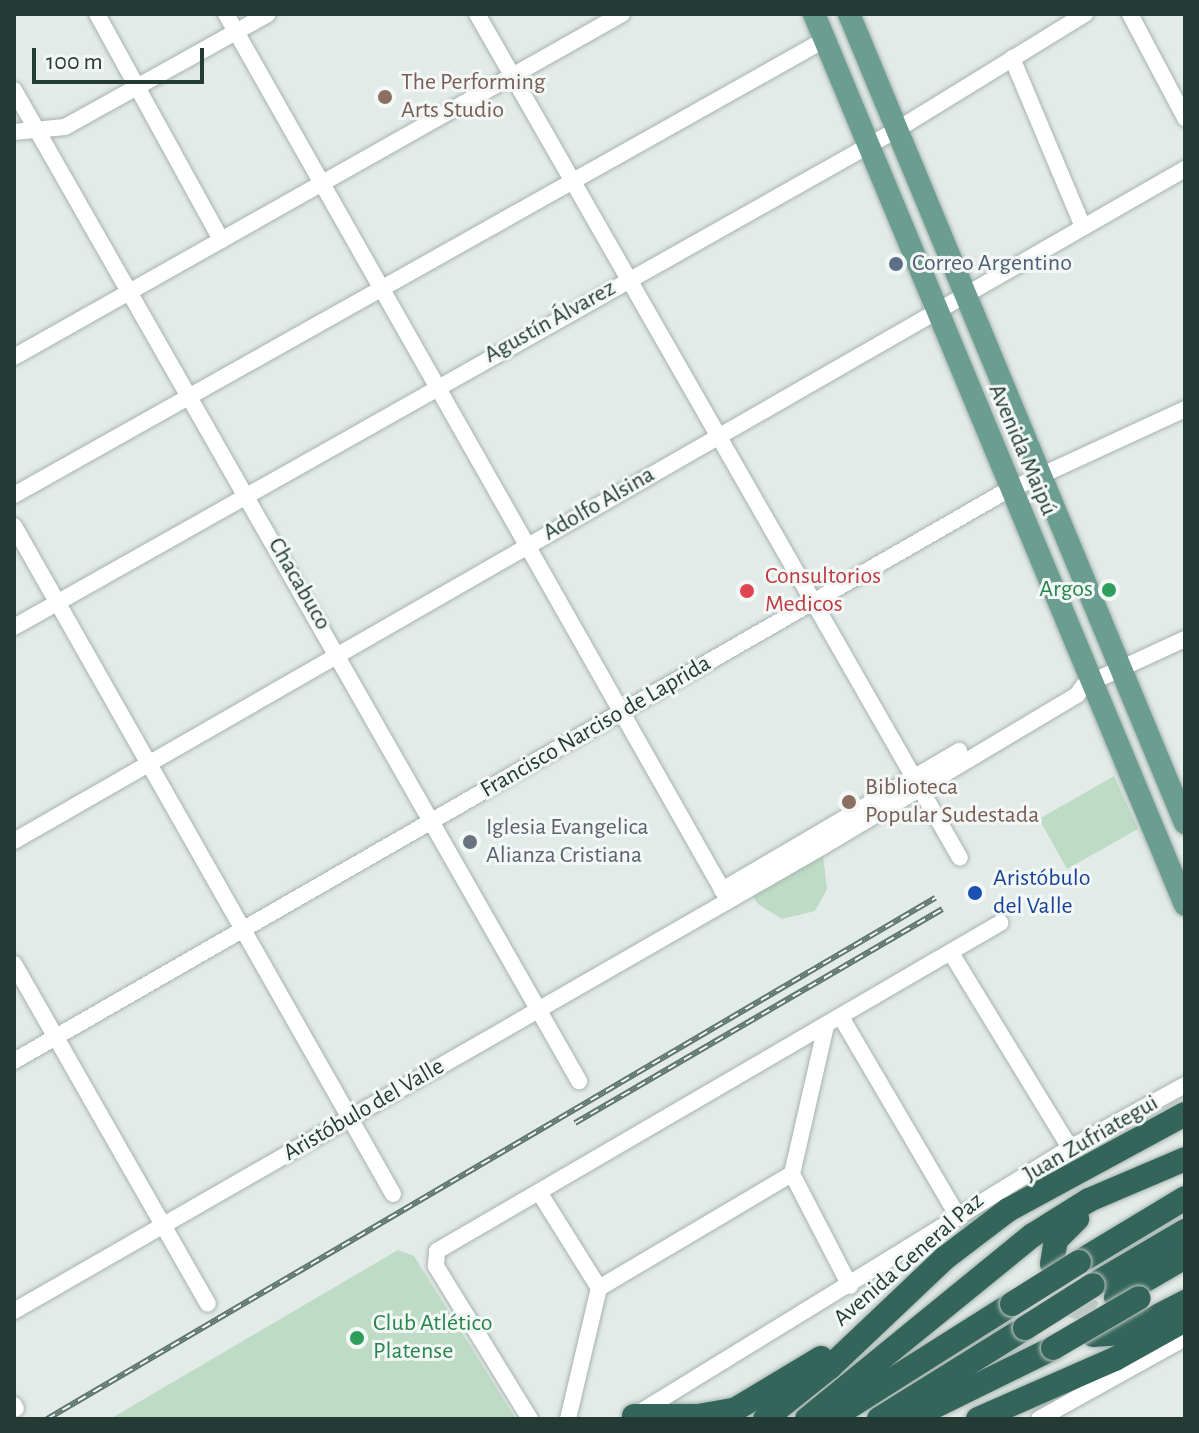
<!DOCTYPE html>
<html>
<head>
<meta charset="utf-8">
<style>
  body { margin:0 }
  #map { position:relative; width:1199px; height:1433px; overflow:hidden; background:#e3ebe8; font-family:"Alegreya Sans",sans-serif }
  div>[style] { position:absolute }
  .green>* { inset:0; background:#bedbc6 }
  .highway-tunnel>* { height:24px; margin-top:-12px; transform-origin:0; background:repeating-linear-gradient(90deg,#bdc8c4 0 24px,transparent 0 36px) }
  .roads { filter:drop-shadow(0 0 2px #a6b3af) drop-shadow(0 0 2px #a6b3af) }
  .minor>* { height:16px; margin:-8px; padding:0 8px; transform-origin:8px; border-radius:8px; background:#fff }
  .major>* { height:22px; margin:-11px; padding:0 11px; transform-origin:11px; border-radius:11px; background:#6b9d90 }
  .highway>* { height:24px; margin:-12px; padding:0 12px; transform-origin:12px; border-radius:12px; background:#33655b }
  .rail>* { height:6px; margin-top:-3px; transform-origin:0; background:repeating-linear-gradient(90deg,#f3f8f6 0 9px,#5f7670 0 18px); box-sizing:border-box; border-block:2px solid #5f7670 }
  .bridges { filter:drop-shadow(0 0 2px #c2c8c6) drop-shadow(0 0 2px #c2c8c6) }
  .highway-bridge>* { height:24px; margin:-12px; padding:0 12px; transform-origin:12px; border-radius:12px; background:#33655b }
  .dots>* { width:22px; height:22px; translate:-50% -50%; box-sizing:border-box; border:4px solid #f3f8f6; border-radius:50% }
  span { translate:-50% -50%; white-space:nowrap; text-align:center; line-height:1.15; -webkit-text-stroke:6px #f3f8f6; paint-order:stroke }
  .education-label { font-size:24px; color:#785e54 }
  .left { translate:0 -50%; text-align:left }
  .service-label { font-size:24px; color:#4e5e75 }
  .street-label { font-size:24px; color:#243b35 }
  .health-label { font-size:24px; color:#be3a42 }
  .leisure-label { font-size:24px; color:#27864d }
  .right { translate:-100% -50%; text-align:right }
  .worship-label { font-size:24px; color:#5b616d }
  .transit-label { font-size:24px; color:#164399 }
  .frame { position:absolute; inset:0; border:16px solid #243b35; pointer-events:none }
  .scale { position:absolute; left:32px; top:48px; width:172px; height:36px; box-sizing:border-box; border:4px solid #243b35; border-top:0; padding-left:10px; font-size:24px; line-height:28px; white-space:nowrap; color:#243b35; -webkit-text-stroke:6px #f3f8f6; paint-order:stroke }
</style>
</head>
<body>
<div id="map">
  <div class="green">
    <i style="clip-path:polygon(1114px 776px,1138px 829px,1067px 869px,1039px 819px)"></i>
    <i style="clip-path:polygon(822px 847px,827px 889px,815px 911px,782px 919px,758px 904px,748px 889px)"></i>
    <i style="clip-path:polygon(398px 1250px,414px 1256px,516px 1419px,110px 1419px)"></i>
  </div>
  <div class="highway-tunnel">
    <i style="left:1052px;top:1264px;width:24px;rotate:75deg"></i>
    <i style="left:1058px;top:1287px;width:23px;rotate:52deg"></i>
    <i style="left:1072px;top:1305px;width:46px;rotate:19.2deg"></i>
  </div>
  <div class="roads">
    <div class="minor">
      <i style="left:97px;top:14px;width:258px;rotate:61.2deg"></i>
      <i style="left:226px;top:14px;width:1018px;rotate:60.46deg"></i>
      <i style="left:477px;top:14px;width:972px;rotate:60.22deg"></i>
      <i style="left:1130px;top:14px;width:118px;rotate:62.1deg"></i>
      <i style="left:1012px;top:58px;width:183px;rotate:67.2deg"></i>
      <i style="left:14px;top:90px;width:1141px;rotate:60.31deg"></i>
      <i style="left:14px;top:132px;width:51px;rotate:-5.6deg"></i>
      <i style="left:65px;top:127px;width:232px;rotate:-29.1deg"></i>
      <i style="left:14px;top:357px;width:698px;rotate:-29.43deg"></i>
      <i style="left:14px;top:495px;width:929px;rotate:-29.32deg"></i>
      <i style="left:14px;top:526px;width:768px;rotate:60.43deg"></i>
      <i style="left:14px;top:627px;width:1015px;rotate:-29.39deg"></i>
      <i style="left:898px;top:129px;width:220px;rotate:-31.6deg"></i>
      <i style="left:1085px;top:685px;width:110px;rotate:-24.7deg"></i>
      <i style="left:14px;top:841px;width:1350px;rotate:-29.85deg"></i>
      <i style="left:722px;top:890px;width:275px;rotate:-30.4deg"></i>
      <i style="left:951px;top:953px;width:228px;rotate:58.6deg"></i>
      <i style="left:14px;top:964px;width:391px;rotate:60.3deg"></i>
      <i style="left:841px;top:1017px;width:233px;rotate:59.6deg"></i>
      <i style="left:14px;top:1061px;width:1136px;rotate:-29.88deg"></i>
      <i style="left:999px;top:495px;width:205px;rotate:-24.8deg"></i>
      <i style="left:792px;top:1174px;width:126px;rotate:62.6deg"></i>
      <i style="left:539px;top:1192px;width:113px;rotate:58deg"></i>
      <i style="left:14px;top:1311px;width:932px;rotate:-29.87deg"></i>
      <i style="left:822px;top:847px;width:297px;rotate:-30.8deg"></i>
      <i style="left:1077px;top:695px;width:11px;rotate:-56deg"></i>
      <i style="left:14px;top:1405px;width:4px;rotate:63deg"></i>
      <i style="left:637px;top:1414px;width:508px;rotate:-31.56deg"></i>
      <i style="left:1070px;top:1148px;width:131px;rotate:-28.7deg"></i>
      <i style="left:530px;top:1419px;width:180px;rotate:-121.6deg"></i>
      <i style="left:436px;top:1266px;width:15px;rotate:-86deg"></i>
      <i style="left:437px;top:1251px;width:652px;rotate:-30.22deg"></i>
      <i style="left:568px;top:1419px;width:135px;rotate:-76.7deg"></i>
      <i style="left:599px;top:1288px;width:224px;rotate:-30.6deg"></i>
      <i style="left:792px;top:1174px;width:153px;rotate:-77.1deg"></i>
      <i style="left:1039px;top:1419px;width:167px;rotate:-29deg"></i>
    </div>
    <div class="major">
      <i style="left:814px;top:14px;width:965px;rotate:67.39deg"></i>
      <i style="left:849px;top:14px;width:876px;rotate:67.45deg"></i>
    </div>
    <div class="highway">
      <i style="left:1079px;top:1262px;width:124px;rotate:-31.1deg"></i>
      <i style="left:1052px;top:1264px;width:24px;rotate:-81deg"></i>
      <i style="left:1056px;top:1240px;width:30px;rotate:-45deg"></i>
      <i style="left:1093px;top:1285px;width:107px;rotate:-30.4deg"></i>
      <i style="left:1116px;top:1297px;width:80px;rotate:-30.1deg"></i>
      <i style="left:1093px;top:1335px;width:32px;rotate:-4deg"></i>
      <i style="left:1125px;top:1333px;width:68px;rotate:-27.3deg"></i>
      <i style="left:634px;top:1416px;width:64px"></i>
      <i style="left:698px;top:1416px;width:39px;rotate:-10deg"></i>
      <i style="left:736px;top:1409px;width:99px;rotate:-31deg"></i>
      <i style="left:765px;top:1419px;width:83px;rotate:-38.7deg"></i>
      <i style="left:830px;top:1367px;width:158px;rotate:-43.5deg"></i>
      <i style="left:945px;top:1258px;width:79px;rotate:-37.3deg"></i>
      <i style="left:1008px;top:1210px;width:201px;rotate:-28.5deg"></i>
      <i style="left:807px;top:1419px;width:291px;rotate:-39.2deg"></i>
      <i style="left:1033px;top:1235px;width:66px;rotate:-32deg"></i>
      <i style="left:1089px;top:1200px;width:104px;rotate:-23.1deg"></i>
      <i style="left:830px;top:1419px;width:215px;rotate:-32.3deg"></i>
      <i style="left:879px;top:1419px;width:172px;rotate:-31.9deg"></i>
      <i style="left:909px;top:1419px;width:161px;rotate:-26.2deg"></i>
      <i style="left:978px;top:1419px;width:150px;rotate:-23.7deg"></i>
      <i style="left:1115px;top:1359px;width:80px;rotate:-29.1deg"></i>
    </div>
  </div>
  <div class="rail">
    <i style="left:575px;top:1123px;width:425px;rotate:-30.2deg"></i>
    <i style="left:47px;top:1419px;width:1030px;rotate:-30.4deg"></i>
  </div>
  <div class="bridges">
    <div class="highway-bridge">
      <i style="left:1012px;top:1304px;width:79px;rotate:-32.1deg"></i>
      <i style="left:1025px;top:1328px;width:80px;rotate:-32.3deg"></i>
      <i style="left:1053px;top:1348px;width:99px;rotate:-30.2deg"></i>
    </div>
  </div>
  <div class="dots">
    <i style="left:385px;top:97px;background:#8d6e63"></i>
    <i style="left:896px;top:264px;background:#5c6f8a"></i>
    <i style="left:1109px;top:590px;background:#2e9e5b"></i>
    <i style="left:747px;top:591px;background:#e0444e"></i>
    <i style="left:849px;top:802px;background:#8d6e63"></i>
    <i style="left:470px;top:842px;background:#6b7280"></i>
    <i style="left:975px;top:893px;background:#1a4fb4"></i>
    <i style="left:357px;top:1338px;background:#2e9e5b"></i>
  </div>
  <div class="education-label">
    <span class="left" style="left:401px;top:97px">The Performing<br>Arts Studio</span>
    <span class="left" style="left:865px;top:802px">Biblioteca<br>Popular Sudestada</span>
  </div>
  <div class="service-label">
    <span class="left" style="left:912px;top:264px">Correo Argentino</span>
  </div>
  <div class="street-label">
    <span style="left:550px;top:322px;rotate:-29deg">Agustín Álvarez</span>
    <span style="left:1022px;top:450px;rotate:67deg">Avenida Maipú</span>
    <span style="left:599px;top:504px;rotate:-30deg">Adolfo Alsina</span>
    <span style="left:299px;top:584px;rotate:60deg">Chacabuco</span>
    <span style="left:596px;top:727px;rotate:-30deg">Francisco Narciso de Laprida</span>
    <span style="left:364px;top:1110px;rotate:-30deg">Aristóbulo del Valle</span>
    <span style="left:1091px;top:1139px;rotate:-30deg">Juan Zufriategui</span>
    <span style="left:909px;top:1260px;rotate:-41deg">Avenida General Paz</span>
  </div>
  <div class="health-label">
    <span class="left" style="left:765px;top:591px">Consultorios<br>Medicos</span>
  </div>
  <div class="leisure-label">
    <span class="right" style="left:1093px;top:590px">Argos</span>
    <span class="left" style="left:373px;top:1338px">Club Atlético<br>Platense</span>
  </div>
  <div class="worship-label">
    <span class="left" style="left:486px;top:842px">Iglesia Evangelica<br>Alianza Cristiana</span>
  </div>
  <div class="transit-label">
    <span class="left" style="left:993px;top:893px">Aristóbulo<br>del Valle</span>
  </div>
  <div class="frame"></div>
  <div class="scale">100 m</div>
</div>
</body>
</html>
